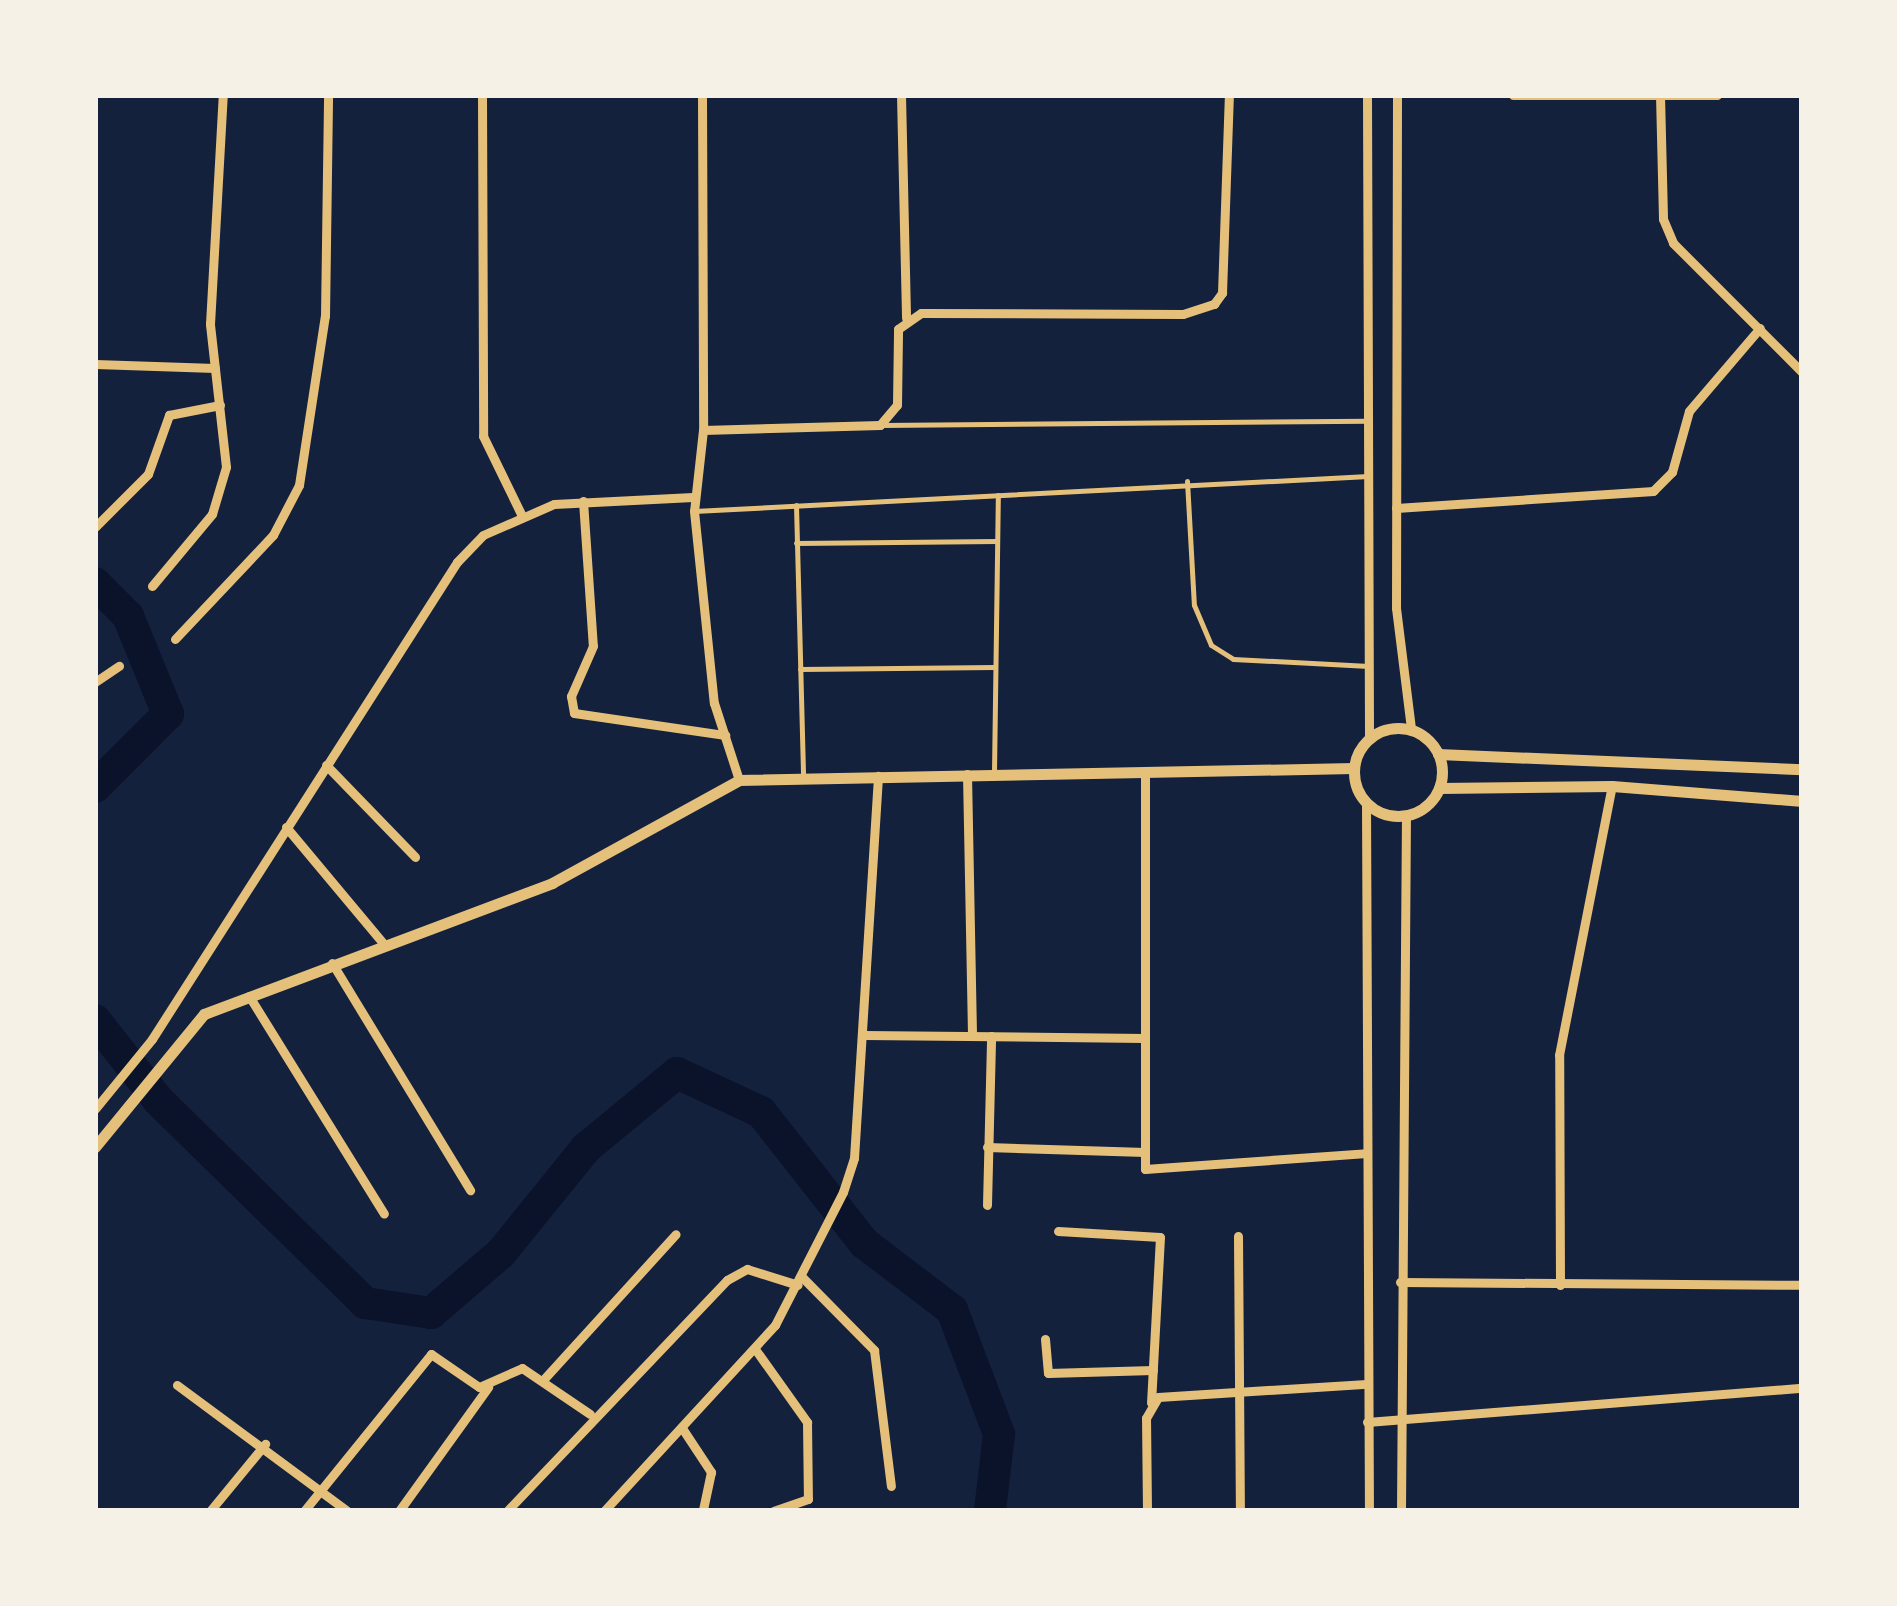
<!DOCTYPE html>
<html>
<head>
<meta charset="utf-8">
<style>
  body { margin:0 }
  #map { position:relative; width:1897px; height:1606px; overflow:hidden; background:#14213d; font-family:"Crimson Pro",serif }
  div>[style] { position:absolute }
  .river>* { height:32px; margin:-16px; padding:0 16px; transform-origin:16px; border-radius:16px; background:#0b132b }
  .service>* { height:5px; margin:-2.5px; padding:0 2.5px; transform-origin:2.5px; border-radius:2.5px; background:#e5c07b }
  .minor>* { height:9px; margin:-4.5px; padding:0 4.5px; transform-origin:4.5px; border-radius:4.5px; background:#e5c07b }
  .tertiary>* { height:11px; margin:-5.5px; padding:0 5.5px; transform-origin:5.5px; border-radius:5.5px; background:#e5c07b }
  .tertiary>.ring { margin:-5.5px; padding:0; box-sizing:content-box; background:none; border:11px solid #e5c07b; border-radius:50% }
  span { translate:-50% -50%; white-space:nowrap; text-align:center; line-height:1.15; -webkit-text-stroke:10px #f6f1e7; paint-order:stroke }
  .frame { position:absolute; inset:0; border:98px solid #f6f1e7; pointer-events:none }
</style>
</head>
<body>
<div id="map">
  <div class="river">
    <i style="left:95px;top:583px;width:47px;rotate:45deg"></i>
    <i style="left:128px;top:616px;width:106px;rotate:67.8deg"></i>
    <i style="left:168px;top:714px;width:103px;rotate:135deg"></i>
    <i style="left:95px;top:1020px;width:103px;rotate:51.7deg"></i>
    <i style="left:159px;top:1101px;width:289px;rotate:44.4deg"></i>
    <i style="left:365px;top:1303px;width:67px;rotate:8.6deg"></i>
    <i style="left:431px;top:1313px;width:92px;rotate:-40.6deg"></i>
    <i style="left:501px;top:1253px;width:135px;rotate:-51deg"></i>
    <i style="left:586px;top:1148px;width:118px;rotate:-39.5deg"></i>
    <i style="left:677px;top:1073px;width:93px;rotate:24.9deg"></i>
    <i style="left:761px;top:1112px;width:167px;rotate:51.8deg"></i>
    <i style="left:864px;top:1243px;width:111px;rotate:37.3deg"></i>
    <i style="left:952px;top:1310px;width:133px;rotate:69.2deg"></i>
    <i style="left:999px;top:1434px;width:78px;rotate:96.7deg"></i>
  </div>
  <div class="service">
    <i style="left:881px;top:425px;width:487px;rotate:-0.5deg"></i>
    <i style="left:1187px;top:481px;width:124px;rotate:86.8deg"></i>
    <i style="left:1194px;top:605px;width:43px;rotate:67deg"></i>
    <i style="left:1211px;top:645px;width:26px;rotate:32deg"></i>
    <i style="left:1233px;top:659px;width:136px;rotate:2.9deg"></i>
    <i style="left:796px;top:505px;width:269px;rotate:88.5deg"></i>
    <i style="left:694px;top:511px;width:675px;rotate:-2.97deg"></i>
    <i style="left:796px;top:543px;width:201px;rotate:-0.6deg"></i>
    <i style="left:800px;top:669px;width:195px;rotate:-0.6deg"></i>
    <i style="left:994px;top:772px;width:277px;rotate:-89.2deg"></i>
  </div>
  <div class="minor">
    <i style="left:482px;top:95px;width:341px;rotate:89.8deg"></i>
    <i style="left:483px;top:436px;width:87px;rotate:64deg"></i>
    <i style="left:702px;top:95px;width:335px;rotate:89.8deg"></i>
    <i style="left:703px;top:430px;width:81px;rotate:96.3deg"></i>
    <i style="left:694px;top:511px;width:193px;rotate:84.1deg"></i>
    <i style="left:714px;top:703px;width:81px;rotate:72deg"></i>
    <i style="left:901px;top:95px;width:223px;rotate:88.7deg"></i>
    <i style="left:1367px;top:95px;width:643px;rotate:89.82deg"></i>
    <i style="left:1397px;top:95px;width:513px;rotate:90.11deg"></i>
    <i style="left:1396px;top:608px;width:122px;rotate:82.9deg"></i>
    <i style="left:1513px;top:95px;width:204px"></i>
    <i style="left:1660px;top:95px;width:124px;rotate:88.6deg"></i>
    <i style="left:1663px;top:219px;width:26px;rotate:67deg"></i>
    <i style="left:1673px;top:243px;width:182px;rotate:45deg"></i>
    <i style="left:95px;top:364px;width:120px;rotate:1.9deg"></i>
    <i style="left:703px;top:430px;width:177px;rotate:-1.6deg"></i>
    <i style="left:880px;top:425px;width:26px;rotate:-50deg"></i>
    <i style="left:897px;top:405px;width:76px;rotate:-89.2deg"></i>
    <i style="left:898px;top:329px;width:28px;rotate:-35deg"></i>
    <i style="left:921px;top:313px;width:262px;rotate:0.2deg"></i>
    <i style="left:1183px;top:314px;width:33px;rotate:-18deg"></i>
    <i style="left:1214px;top:304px;width:14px;rotate:-54deg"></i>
    <i style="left:1222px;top:293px;width:198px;rotate:-88deg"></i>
    <i style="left:583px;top:501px;width:145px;rotate:86.1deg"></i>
    <i style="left:593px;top:646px;width:55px;rotate:113.7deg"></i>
    <i style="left:571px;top:696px;width:17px;rotate:80deg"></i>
    <i style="left:574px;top:713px;width:153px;rotate:8.3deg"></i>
    <i style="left:1396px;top:508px;width:258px;rotate:-3.8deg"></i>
    <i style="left:1653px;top:491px;width:27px;rotate:-45deg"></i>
    <i style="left:1672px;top:472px;width:63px;rotate:-74.4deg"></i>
    <i style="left:1689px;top:411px;width:109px;rotate:-49.5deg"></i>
    <i style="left:95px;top:527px;width:75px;rotate:-45deg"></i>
    <i style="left:148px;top:474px;width:63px;rotate:-70.4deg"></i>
    <i style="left:169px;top:415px;width:52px;rotate:-11.1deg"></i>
    <i style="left:152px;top:586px;width:94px;rotate:-50.2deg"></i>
    <i style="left:212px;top:514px;width:49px;rotate:-73.4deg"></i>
    <i style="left:226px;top:467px;width:144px;rotate:-96.4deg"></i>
    <i style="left:210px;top:324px;width:229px;rotate:-86.8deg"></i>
    <i style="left:175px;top:639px;width:143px;rotate:-46.7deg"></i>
    <i style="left:273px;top:535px;width:56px;rotate:-62.5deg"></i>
    <i style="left:299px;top:485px;width:171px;rotate:-81.3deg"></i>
    <i style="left:325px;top:316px;width:221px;rotate:-89.2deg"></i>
    <i style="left:95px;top:682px;width:29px;rotate:-34deg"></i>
    <i style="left:326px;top:765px;width:128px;rotate:45.9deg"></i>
    <i style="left:1145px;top:772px;width:397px;rotate:90deg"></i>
    <i style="left:1145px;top:1169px;width:222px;rotate:-4.1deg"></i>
    <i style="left:967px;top:774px;width:262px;rotate:88.9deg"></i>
    <i style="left:1366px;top:803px;width:708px;rotate:89.76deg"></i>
    <i style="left:286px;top:827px;width:150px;rotate:50.1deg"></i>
    <i style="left:332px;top:963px;width:266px;rotate:58.7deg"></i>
    <i style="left:249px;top:996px;width:256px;rotate:58.2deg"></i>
    <i style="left:864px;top:1035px;width:280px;rotate:0.6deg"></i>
    <i style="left:95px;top:1109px;width:90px;rotate:-50.8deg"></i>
    <i style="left:152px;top:1039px;width:566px;rotate:-57.4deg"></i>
    <i style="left:457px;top:562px;width:37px;rotate:-46deg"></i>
    <i style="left:483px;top:535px;width:77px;rotate:-23.6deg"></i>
    <i style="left:554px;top:504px;width:139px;rotate:-2.9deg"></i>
    <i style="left:987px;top:1147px;width:158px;rotate:1.8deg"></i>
    <i style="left:987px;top:1205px;width:169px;rotate:-88.6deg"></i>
    <i style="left:1058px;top:1231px;width:102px;rotate:3.4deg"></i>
    <i style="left:1160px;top:1237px;width:166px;rotate:93.1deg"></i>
    <i style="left:1238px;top:1236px;width:275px;rotate:89.6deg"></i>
    <i style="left:802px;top:1277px;width:103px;rotate:45.4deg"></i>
    <i style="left:874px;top:1350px;width:137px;rotate:82.9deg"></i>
    <i style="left:1400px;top:1282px;width:402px;rotate:0.4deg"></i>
    <i style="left:1560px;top:1285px;width:230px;rotate:-90.2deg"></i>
    <i style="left:1559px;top:1055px;width:274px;rotate:-78.9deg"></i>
    <i style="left:1045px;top:1339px;width:34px;rotate:85deg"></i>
    <i style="left:1048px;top:1373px;width:105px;rotate:-1.6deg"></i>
    <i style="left:755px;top:1349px;width:90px;rotate:54.5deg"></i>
    <i style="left:807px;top:1422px;width:77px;rotate:89.3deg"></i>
    <i style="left:808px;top:1499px;width:36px;rotate:161deg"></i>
    <i style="left:543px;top:1380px;width:197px;rotate:-47.7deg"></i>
    <i style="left:177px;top:1385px;width:212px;rotate:36.5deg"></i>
    <i style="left:1367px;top:1422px;width:436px;rotate:-4.5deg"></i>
    <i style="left:682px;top:1428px;width:53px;rotate:56.6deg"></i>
    <i style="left:711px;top:1472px;width:40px;rotate:102deg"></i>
    <i style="left:210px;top:1511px;width:87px;rotate:-50.6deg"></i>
    <i style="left:304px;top:1511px;width:202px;rotate:-51deg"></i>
    <i style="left:431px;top:1354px;width:58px;rotate:34.5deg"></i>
    <i style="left:479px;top:1387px;width:47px;rotate:-23.8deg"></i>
    <i style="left:522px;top:1368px;width:82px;rotate:34.1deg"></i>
    <i style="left:399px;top:1511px;width:153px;rotate:-54.3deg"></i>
    <i style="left:507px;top:1511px;width:319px;rotate:-46.4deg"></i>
    <i style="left:727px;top:1280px;width:23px;rotate:-29deg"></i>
    <i style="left:747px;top:1269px;width:53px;rotate:17.4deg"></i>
    <i style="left:604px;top:1511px;width:253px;rotate:-47.4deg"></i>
    <i style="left:775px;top:1325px;width:149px;rotate:-62.9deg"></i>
    <i style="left:843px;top:1192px;width:36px;rotate:-72deg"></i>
    <i style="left:854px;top:1158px;width:383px;rotate:-86.4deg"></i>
    <i style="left:1147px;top:1511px;width:93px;rotate:-90.6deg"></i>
    <i style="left:1146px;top:1418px;width:24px;rotate:-60deg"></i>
    <i style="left:1158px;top:1397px;width:209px;rotate:-3.6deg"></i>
    <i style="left:1401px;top:1511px;width:695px;rotate:-89.59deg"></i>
  </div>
  <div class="tertiary">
    <i class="ring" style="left:1354px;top:728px;width:77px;height:77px"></i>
    <i style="left:1438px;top:754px;width:364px;rotate:2.4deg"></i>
    <i style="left:1439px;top:788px;width:173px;rotate:-0.7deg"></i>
    <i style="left:1612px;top:786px;width:191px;rotate:4.5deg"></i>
    <i style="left:95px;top:1147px;width:172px;rotate:-50.7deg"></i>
    <i style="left:204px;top:1014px;width:372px;rotate:-20.6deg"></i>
    <i style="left:552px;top:883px;width:213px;rotate:-28.8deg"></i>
    <i style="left:739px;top:780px;width:615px;rotate:-1.12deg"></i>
  </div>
  <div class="frame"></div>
</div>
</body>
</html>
